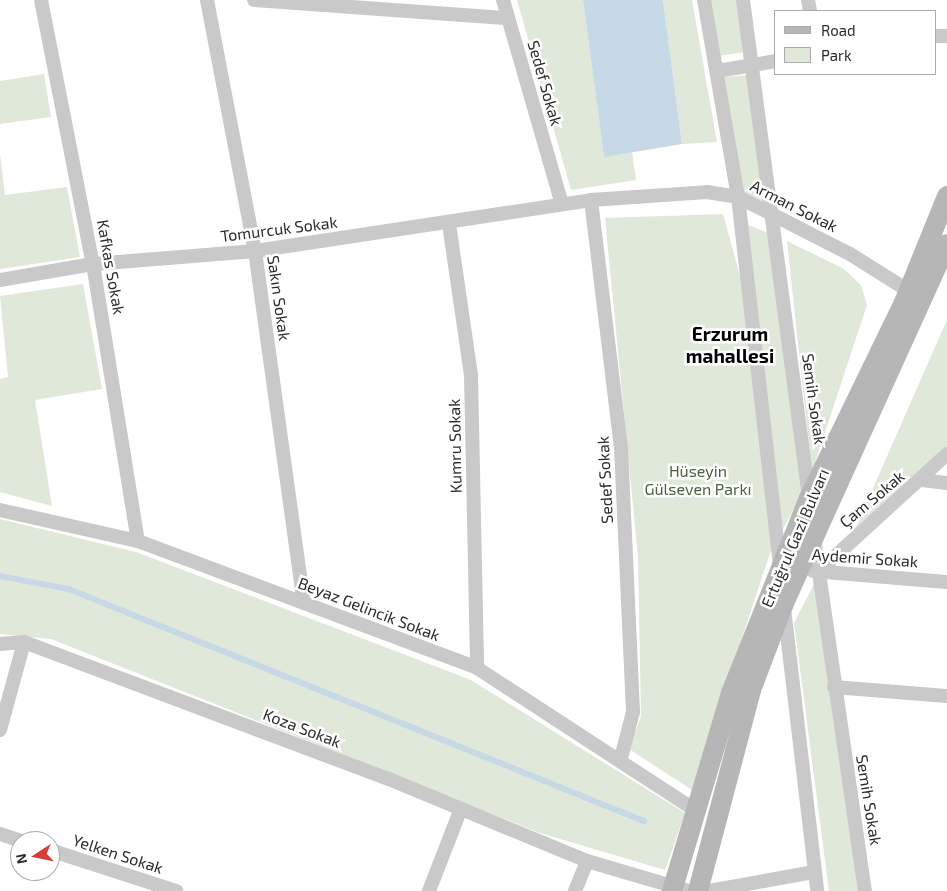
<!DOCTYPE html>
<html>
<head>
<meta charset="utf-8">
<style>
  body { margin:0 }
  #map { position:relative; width:947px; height:891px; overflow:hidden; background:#fff; font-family:"Exo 2",sans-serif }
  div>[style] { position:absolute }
  .green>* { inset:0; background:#e0e8da }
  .water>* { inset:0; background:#c7d8e7 }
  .stream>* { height:5.5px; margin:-2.75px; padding:0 2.75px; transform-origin:2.75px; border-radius:2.75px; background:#c7d8e7 }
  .minor>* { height:14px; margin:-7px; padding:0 7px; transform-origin:7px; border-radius:7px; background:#c9c9c9 }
  .secondary>* { height:20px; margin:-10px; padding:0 10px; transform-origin:10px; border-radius:10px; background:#b6b6b6 }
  span { translate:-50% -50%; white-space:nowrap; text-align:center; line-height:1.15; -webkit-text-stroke:5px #fff; paint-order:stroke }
  .street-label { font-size:16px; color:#2c2c2c }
  .park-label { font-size:16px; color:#4b633d }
  .quarter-label { font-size:19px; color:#000; font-weight:700 }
  .legend { position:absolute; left:774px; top:10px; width:162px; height:65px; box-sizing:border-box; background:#fff; border:1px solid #ababab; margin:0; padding:6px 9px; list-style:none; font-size:15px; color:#2c2c2c }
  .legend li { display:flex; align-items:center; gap:10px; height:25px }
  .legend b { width:25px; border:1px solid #ababab }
  .north { position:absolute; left:10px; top:831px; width:50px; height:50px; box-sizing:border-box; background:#fff; border:1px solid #ababab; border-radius:50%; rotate:259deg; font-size:14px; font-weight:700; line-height:20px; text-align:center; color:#2c2c2c }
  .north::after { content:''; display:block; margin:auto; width:18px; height:22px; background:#d73d39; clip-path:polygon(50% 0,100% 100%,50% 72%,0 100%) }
</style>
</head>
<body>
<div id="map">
  <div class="green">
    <i style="clip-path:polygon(517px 0,583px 0,604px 156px,632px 152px,636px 180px,571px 190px)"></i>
    <i style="clip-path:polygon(663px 0,692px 0,717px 142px,682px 144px)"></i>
    <i style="clip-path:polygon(708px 0,736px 0,745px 52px,718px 56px)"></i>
    <i style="clip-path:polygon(44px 74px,51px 117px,0 124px,0 81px)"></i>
    <i style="clip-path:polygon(748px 75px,765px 203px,741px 193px,723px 77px)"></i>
    <i style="clip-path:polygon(0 154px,5px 195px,67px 187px,80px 257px,0 269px)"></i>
    <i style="clip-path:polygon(723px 214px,742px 283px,774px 541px,692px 790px,629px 749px,641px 716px,638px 557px,605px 218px)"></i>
    <i style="clip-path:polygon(745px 224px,771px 234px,804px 490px,783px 529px)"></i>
    <i style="clip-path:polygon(787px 241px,844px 269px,861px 285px,867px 305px,812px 472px)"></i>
    <i style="clip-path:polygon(83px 284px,102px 389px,35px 400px,52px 506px,0 492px,0 379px,8px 377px,0 296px)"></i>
    <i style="clip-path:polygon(947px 320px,947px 454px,851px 538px)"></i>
    <i style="clip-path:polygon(0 519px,136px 552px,471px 680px,685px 813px,665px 870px,540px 833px,51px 639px,0 634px)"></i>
    <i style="clip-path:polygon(814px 584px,858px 891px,829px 891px,794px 623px)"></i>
  </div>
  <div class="water">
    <i style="clip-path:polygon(583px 0,663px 0,682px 144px,604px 157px)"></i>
  </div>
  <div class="stream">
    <i style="left:0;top:576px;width:70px;rotate:10.7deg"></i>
    <i style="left:69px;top:589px;width:620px;rotate:21.97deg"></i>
  </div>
  <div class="minor">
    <i style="left:41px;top:0;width:269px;rotate:78.9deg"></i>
    <i style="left:93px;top:264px;width:281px;rotate:80.8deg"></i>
    <i style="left:207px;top:0;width:256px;rotate:79.2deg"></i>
    <i style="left:255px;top:251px;width:355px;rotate:82.1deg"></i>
    <i style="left:254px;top:0;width:255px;rotate:4.1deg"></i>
    <i style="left:503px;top:0;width:212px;rotate:73.9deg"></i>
    <i style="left:704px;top:0;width:200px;rotate:80.2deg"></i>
    <i style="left:738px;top:197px;width:371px;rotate:83.5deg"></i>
    <i style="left:743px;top:0;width:501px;rotate:82.44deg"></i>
    <i style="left:808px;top:0;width:11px;rotate:80deg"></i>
    <i style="left:936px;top:36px;width:11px"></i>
    <i style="left:717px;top:71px;width:60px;rotate:-9.6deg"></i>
    <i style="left:591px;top:200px;width:249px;rotate:83.1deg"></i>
    <i style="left:621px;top:447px;width:265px;rotate:87.4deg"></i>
    <i style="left:633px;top:712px;width:48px;rotate:104.6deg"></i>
    <i style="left:449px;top:224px;width:153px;rotate:81.7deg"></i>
    <i style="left:471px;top:375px;width:293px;rotate:88.8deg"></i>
    <i style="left:0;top:280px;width:94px;rotate:-9.8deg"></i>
    <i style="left:93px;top:264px;width:163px;rotate:-4.6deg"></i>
    <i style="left:255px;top:251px;width:340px;rotate:-8.6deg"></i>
    <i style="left:591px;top:200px;width:116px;rotate:-3.9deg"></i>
    <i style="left:707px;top:192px;width:31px;rotate:9deg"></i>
    <i style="left:738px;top:197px;width:126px;rotate:27deg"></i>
    <i style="left:850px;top:254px;width:70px;rotate:32.1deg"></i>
    <i style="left:922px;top:480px;width:25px;rotate:7deg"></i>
    <i style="left:0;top:510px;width:141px;rotate:12.7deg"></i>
    <i style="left:138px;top:541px;width:362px;rotate:20.5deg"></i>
    <i style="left:477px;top:668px;width:260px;rotate:33.1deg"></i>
    <i style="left:814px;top:538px;width:357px;rotate:81.8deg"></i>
    <i style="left:813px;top:571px;width:134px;rotate:4.7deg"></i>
    <i style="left:819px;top:571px;width:173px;rotate:-42.4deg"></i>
    <i style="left:784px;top:608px;width:285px;rotate:83.3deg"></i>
    <i style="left:0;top:644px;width:24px;rotate:-5deg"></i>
    <i style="left:24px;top:642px;width:390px;rotate:20.6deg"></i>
    <i style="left:389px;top:779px;width:214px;rotate:22.5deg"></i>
    <i style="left:587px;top:861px;width:106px;rotate:16.4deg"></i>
    <i style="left:834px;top:687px;width:113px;rotate:4.6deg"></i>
    <i style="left:0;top:730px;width:91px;rotate:-74.7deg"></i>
    <i style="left:0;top:834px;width:23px;rotate:18deg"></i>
    <i style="left:50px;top:850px;width:133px;rotate:18deg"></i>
    <i style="left:429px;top:891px;width:86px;rotate:-68.8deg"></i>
    <i style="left:575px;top:891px;width:32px;rotate:-68deg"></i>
    <i style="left:709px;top:891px;width:107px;rotate:-10.3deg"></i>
  </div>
  <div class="secondary">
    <i style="left:672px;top:891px;width:207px;rotate:-73.4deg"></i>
    <i style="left:731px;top:693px;width:210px;rotate:-68.2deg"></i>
    <i style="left:809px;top:498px;width:220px;rotate:-64.1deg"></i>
    <i style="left:905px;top:300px;width:112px;rotate:-68deg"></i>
    <i style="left:698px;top:891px;width:208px;rotate:-75.2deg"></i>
    <i style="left:751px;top:690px;width:93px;rotate:-69.2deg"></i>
    <i style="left:784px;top:603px;width:394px;rotate:-65.6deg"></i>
  </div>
  <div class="street-label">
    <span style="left:545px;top:83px;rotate:74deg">Sedef Sokak</span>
    <span style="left:794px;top:206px;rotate:27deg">Arman Sokak</span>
    <span style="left:279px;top:229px;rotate:-7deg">Tomurcuk Sokak</span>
    <span style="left:111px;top:267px;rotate:80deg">Kafkas Sokak</span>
    <span style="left:279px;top:298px;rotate:82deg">Sakın Sokak</span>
    <span style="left:814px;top:399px;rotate:82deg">Semih Sokak</span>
    <span style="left:455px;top:446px;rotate:-91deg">Kumru Sokak</span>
    <span style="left:605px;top:480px;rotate:-93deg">Sedef Sokak</span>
    <span style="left:872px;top:499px;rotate:-40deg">Çam Sokak</span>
    <span style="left:795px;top:538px;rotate:-67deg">Ertuğrul Gazi Bulvarı</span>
    <span style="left:865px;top:558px;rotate:4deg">Aydemir Sokak</span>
    <span style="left:369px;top:609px;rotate:21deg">Beyaz Gelincik Sokak</span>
    <span style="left:302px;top:728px;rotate:21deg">Koza Sokak</span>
    <span style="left:869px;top:800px;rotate:81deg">Semih Sokak</span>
    <span style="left:118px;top:854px;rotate:18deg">Yelken Sokak</span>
  </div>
  <div class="park-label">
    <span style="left:698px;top:480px">Hüseyin<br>Gülseven Parkı</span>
  </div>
  <div class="quarter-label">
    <span style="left:730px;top:345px">Erzurum<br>mahallesi</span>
  </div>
  <ul class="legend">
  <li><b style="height:6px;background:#b6b6b6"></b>Road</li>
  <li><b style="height:14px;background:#e0e8da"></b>Park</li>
  </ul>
  <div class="north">N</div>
</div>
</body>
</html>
